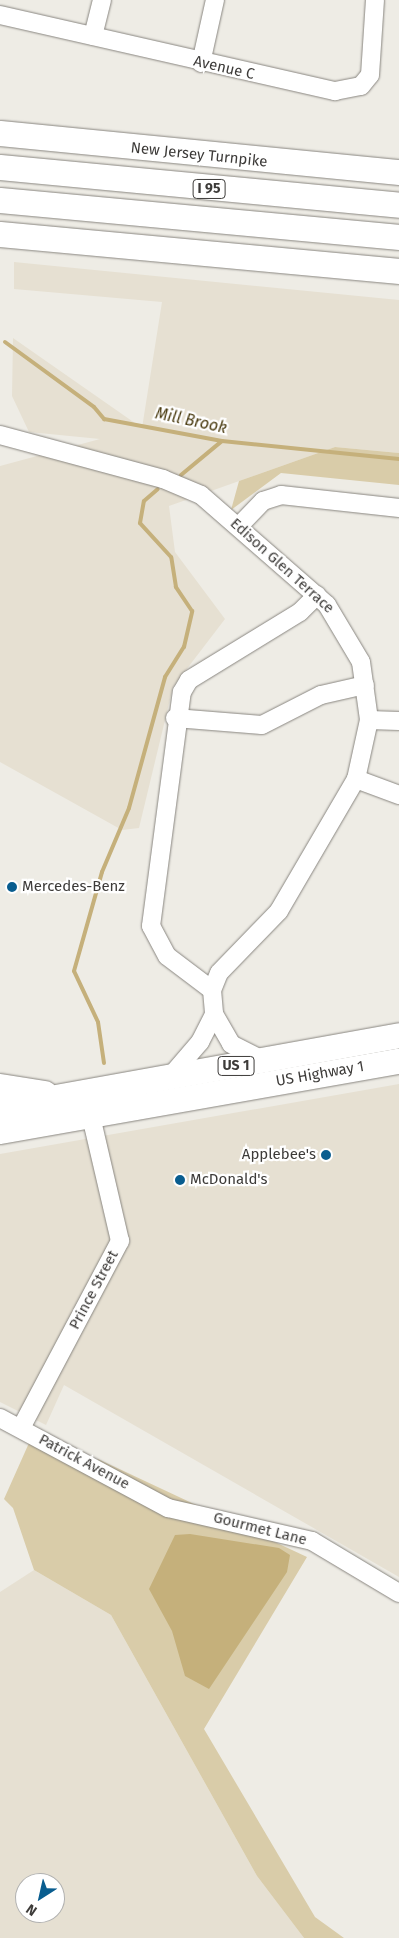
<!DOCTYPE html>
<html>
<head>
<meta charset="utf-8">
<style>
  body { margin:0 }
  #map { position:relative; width:399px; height:1938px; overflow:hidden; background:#eeece5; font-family:"Fira Sans",sans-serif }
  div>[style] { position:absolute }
  .built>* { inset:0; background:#e6e0d2 }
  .green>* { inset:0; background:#d9cca9 }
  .water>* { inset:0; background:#c5b07b }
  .stream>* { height:4px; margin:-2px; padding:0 2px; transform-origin:2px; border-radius:2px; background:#c5b07b }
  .roads { filter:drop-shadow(0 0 1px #898680) drop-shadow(0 0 1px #898680) }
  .minor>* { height:18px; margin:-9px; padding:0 9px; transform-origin:9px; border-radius:9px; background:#fff }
  .highway>* { height:25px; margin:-12.5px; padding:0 12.5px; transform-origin:12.5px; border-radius:12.5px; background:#fff }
  .dots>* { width:14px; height:14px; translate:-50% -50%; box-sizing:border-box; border:2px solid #fff; border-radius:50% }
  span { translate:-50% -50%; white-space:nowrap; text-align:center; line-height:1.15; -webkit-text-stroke:4.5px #fff; paint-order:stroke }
  .shield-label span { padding:1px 4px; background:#fff; border:1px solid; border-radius:4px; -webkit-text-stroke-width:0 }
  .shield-label { font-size:14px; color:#3d3b39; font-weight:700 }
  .street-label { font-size:15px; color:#3d3b39 }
  .poi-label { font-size:15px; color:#3d3b39 }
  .left { translate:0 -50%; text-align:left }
  .right { translate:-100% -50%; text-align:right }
  .water-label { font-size:16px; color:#493a0f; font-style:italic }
  .north { position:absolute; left:15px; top:1873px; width:50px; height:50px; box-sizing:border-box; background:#fff; border:1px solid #b1b1b0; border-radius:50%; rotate:215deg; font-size:14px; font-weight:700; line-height:20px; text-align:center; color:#3d3b39 }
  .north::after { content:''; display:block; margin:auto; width:18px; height:22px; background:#095d8f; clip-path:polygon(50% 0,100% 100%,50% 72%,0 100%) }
</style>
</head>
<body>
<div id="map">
  <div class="built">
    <i style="clip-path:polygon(14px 262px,399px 300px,399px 453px,335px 447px,169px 506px,175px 552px,225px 619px,173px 687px,139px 828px,122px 830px,0 762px,0 466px,100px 439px,29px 432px,12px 396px,13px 338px,142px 428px,162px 302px,14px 289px)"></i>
    <i style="clip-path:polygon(399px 1084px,399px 1577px,64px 1385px,46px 1425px,0 1402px,0 1154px)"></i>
    <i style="clip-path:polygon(evenodd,34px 1570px,111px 1615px,257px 1876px,304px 1938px,0 1938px,0 1592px,34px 1570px,25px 1883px,55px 1883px,55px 1913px,25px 1913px,25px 1883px)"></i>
  </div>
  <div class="green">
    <i style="clip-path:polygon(335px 447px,399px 453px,399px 485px,281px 473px,231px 510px,239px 481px)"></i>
    <i style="clip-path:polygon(29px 1443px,92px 1472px,98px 1459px,307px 1557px,204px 1729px,315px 1917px,344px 1938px,304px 1938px,257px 1876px,111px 1615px,34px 1570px,13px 1508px,4px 1499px)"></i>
  </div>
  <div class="water">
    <i style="clip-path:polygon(190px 1534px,279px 1548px,290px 1555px,287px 1572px,209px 1689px,185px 1676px,172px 1631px,149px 1589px,175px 1535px)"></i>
  </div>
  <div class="stream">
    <i style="left:5px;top:342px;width:110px;rotate:36.1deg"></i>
    <i style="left:94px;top:407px;width:16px;rotate:50deg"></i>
    <i style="left:104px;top:419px;width:120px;rotate:10.6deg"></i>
    <i style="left:222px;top:441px;width:178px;rotate:5.8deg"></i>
    <i style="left:181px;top:475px;width:53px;rotate:-39.7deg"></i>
    <i style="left:104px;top:1063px;width:41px;rotate:-98.3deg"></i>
    <i style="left:98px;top:1022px;width:56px;rotate:-115.2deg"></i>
    <i style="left:74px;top:971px;width:103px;rotate:-74.2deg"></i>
    <i style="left:102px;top:872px;width:69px;rotate:-67.1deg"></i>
    <i style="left:129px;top:808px;width:136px;rotate:-74.6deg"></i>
    <i style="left:165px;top:677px;width:36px;rotate:-58deg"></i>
    <i style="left:184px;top:647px;width:37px;rotate:-77deg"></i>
    <i style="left:192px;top:611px;width:29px;rotate:-124deg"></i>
    <i style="left:176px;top:587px;width:30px;rotate:-99deg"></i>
    <i style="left:171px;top:557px;width:46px;rotate:-132.4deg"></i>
    <i style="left:140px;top:523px;width:22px;rotate:-80deg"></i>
    <i style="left:144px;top:501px;width:18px;rotate:-41deg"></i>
  </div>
  <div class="roads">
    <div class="minor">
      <i style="left:0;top:15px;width:344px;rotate:12.8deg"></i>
      <i style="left:335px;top:91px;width:26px;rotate:-11deg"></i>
      <i style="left:361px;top:86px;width:14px;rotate:-51deg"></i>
      <i style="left:370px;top:75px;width:75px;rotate:-86.2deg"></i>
      <i style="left:93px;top:36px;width:37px;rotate:-76deg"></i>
      <i style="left:201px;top:63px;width:65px;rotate:-77.5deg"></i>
      <i style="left:0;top:435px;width:169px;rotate:15.1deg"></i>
      <i style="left:163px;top:479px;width:41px;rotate:22.8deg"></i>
      <i style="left:201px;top:495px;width:167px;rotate:41.1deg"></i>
      <i style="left:327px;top:605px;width:66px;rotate:59.2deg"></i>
      <i style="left:361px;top:662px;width:59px;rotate:82.1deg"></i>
      <i style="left:369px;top:720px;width:60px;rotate:102.4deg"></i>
      <i style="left:356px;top:779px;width:153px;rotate:120.3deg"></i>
      <i style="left:279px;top:911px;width:86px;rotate:134.1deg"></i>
      <i style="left:219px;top:973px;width:18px;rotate:112deg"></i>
      <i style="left:212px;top:990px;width:24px;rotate:85deg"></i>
      <i style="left:239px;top:526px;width:35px;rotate:-46deg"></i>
      <i style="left:263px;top:501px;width:19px;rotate:-18deg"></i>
      <i style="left:281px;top:495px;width:119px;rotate:6.3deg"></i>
      <i style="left:175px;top:718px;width:87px;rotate:4.6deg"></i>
      <i style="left:262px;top:725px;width:66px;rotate:-27deg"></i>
      <i style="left:321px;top:695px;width:45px;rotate:-12.8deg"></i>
      <i style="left:369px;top:720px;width:30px;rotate:2deg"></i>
      <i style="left:356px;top:779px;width:46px;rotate:20.4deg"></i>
      <i style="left:212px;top:990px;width:56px;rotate:-142.9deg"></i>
      <i style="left:167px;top:956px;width:34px;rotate:-118deg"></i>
      <i style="left:151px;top:926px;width:236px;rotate:-82.5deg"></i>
      <i style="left:182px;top:692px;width:14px;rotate:-60deg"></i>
      <i style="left:189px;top:680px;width:130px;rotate:-31.5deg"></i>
      <i style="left:300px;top:612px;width:24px;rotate:-45deg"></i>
      <i style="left:169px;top:1078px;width:48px;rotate:-49.3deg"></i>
      <i style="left:200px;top:1042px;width:31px;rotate:-63deg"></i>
      <i style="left:214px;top:1014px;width:34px;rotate:60deg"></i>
      <i style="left:231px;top:1044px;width:35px;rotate:27deg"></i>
      <i style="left:0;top:1418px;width:191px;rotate:28.2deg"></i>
      <i style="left:168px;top:1508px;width:148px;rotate:12.9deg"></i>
      <i style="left:312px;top:1541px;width:101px;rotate:30.9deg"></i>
      <i style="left:21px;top:1428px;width:212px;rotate:-62.1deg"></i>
      <i style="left:120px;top:1241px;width:141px;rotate:-103.1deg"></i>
    </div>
    <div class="highway">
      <i style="left:0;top:133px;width:401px;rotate:5.6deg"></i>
      <i style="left:0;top:167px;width:401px;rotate:5.4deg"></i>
      <i style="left:0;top:200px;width:401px;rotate:5.3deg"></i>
      <i style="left:0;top:234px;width:401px;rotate:5.3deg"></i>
      <i style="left:0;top:1086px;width:45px;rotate:9deg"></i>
      <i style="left:0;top:1107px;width:405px;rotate:-10.2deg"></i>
      <i style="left:0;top:1131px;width:405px;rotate:-10deg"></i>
    </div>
  </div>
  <div class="dots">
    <i style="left:12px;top:887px;background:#095d8f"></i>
    <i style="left:326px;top:1155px;background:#095d8f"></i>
    <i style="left:180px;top:1180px;background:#095d8f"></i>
  </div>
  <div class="shield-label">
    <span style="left:209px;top:189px">I 95</span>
    <span style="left:236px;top:1066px">US 1</span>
  </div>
  <div class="street-label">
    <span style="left:224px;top:68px;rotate:13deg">Avenue C</span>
    <span style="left:199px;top:155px;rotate:6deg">New Jersey Turnpike</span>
    <span style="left:282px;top:566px;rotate:42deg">Edison Glen Terrace</span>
    <span style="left:320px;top:1074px;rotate:-10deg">US Highway 1</span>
    <span style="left:94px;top:1290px;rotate:-62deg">Prince Street</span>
    <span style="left:84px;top:1462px;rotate:28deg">Patrick Avenue</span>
    <span style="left:260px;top:1529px;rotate:14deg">Gourmet Lane</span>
  </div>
  <div class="poi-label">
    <span class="left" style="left:22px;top:887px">Mercedes-Benz</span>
    <span class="right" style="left:316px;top:1155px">Applebee's</span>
    <span class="left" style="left:190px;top:1180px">McDonald's</span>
  </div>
  <div class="water-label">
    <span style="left:191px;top:421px;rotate:12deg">Mill Brook</span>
  </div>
  <div class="north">N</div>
</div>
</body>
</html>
